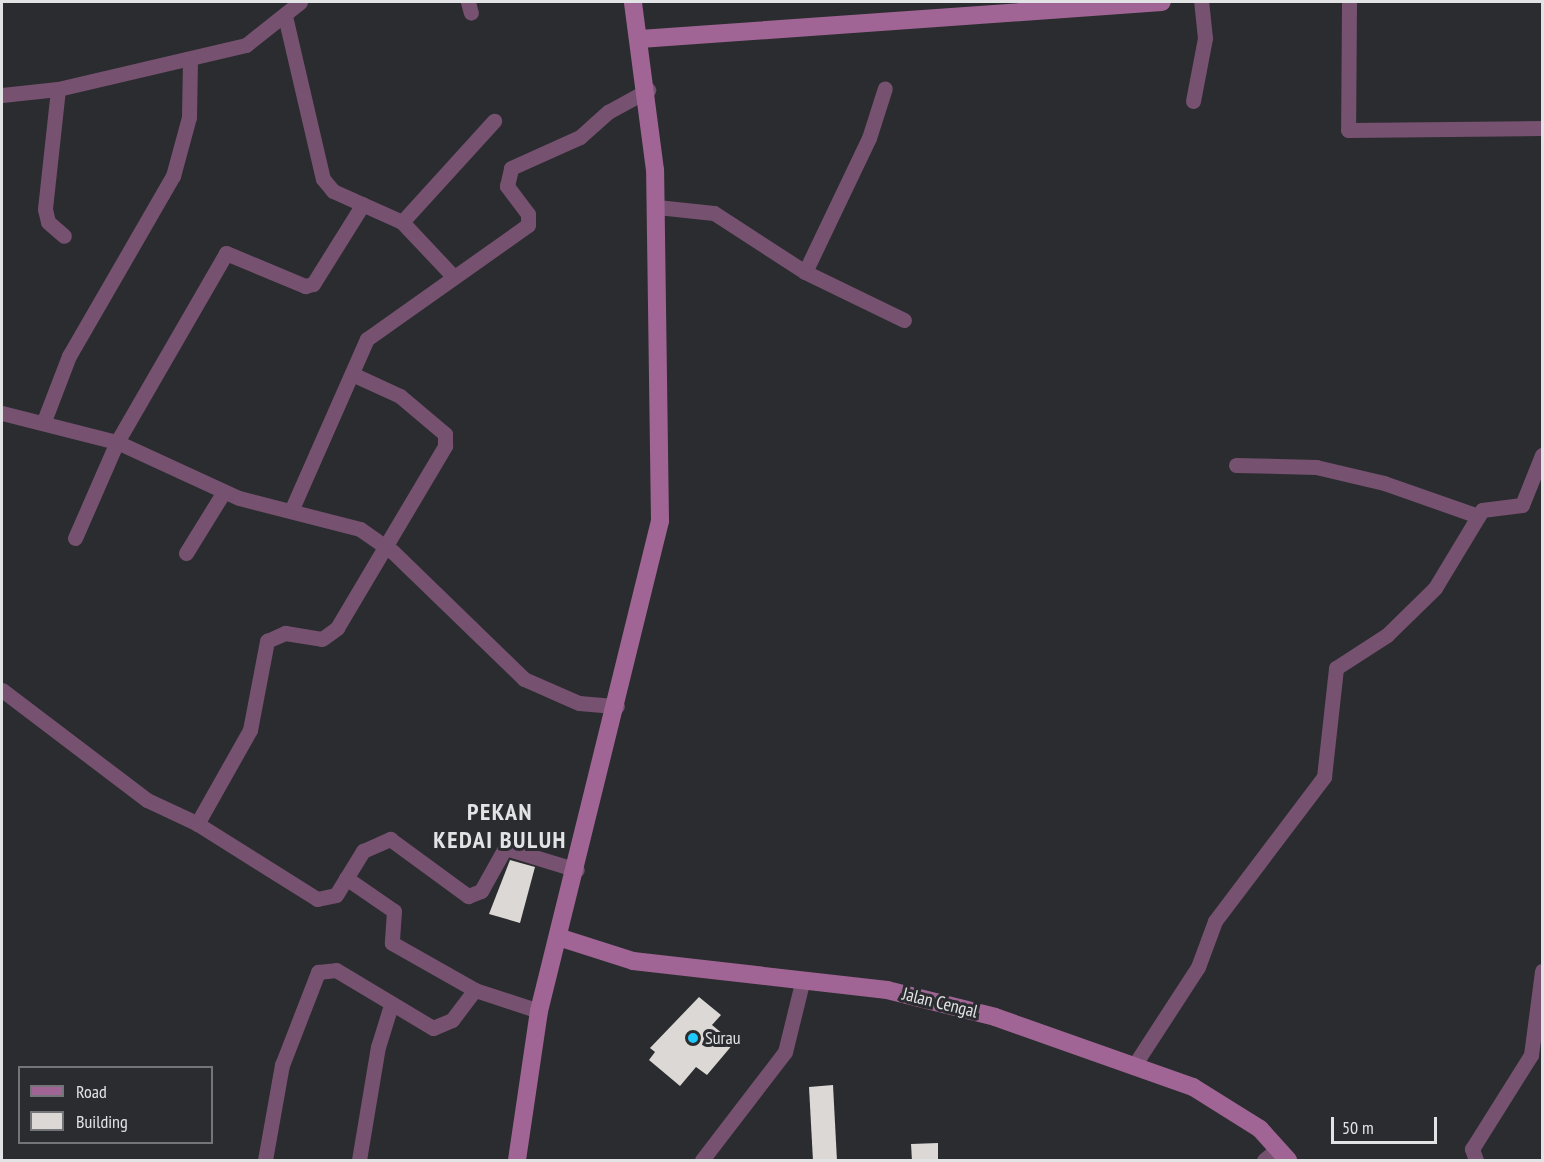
<!DOCTYPE html>
<html>
<head>
<meta charset="utf-8">
<style>
  body { margin:0 }
  #map { position:relative; width:1544px; height:1162px; overflow:hidden; background:#2a2c2f; font-family:"PT Sans Narrow",sans-serif }
  div>[style] { position:absolute }
  .building>* { inset:0; background:#dcd8d5 }
  .street>* { height:15px; margin:-7.5px; padding:0 7.5px; transform-origin:7.5px; border-radius:7.5px; background:#765170 }
  .secondary>* { height:18px; margin:-9px; padding:0 9px; transform-origin:9px; border-radius:9px; background:#a06595 }
  .dots>* { width:16px; height:16px; translate:-50% -50%; box-sizing:border-box; border:3px solid #2a2c2f; border-radius:50% }
  span { translate:-50% -50%; white-space:nowrap; text-align:center; line-height:1.15; -webkit-text-stroke:6px #2a2c2f; paint-order:stroke }
  .street-label { font-size:18px; color:#e1e3e5 }
  .poi-label { font-size:18px; color:#e1e3e5 }
  .left { translate:0 -50%; text-align:left }
  .district-label { font-size:24px; color:#e1e3e5; font-weight:700; letter-spacing:1.5px }
  .frame { position:absolute; inset:0; border:3px solid #e1e3e5; pointer-events:none }
  .legend { position:absolute; left:18px; top:1066px; width:195px; height:78px; box-sizing:border-box; background:#2a2c2f; border:2px solid #737578; margin:0; padding:8px 10px; list-style:none; font-size:18px; color:#e1e3e5 }
  .legend li { display:flex; align-items:center; gap:12px; height:30px }
  .legend b { width:30px; border:2px solid #737578 }
  .scale { position:absolute; left:1331px; top:1117px; width:106px; height:27px; box-sizing:border-box; border:3px solid #e1e3e5; border-top:0; padding-left:8px; font-size:18px; line-height:21px; white-space:nowrap; color:#e1e3e5; -webkit-text-stroke:4px #2a2c2f; paint-order:stroke }
</style>
</head>
<body>
<div id="map">
  <div class="building">
    <i style="clip-path:polygon(510px 860px,535px 867px,520px 923px,489px 914px)"></i>
    <i style="clip-path:polygon(699px 997px,721px 1015px,712px 1025px,734px 1043px,707px 1075px,696px 1067px,680px 1086px,649px 1060px,655px 1052px,650px 1048px)"></i>
    <i style="clip-path:polygon(833px 1085px,837px 1161px,813px 1161px,809px 1087px)"></i>
    <i style="clip-path:polygon(938px 1143px,938px 1161px,912px 1161px,911px 1144px)"></i>
  </div>
  <div class="street">
    <i style="left:468px;top:2px;width:11px;rotate:75deg"></i>
    <i style="left:1349px;top:2px;width:128px;rotate:90.4deg"></i>
    <i style="left:1348px;top:130px;width:194px;rotate:-0.6deg"></i>
    <i style="left:285px;top:16px;width:167px;rotate:76.9deg"></i>
    <i style="left:323px;top:179px;width:16px;rotate:50deg"></i>
    <i style="left:333px;top:191px;width:76px;rotate:24.2deg"></i>
    <i style="left:402px;top:222px;width:73px;rotate:46.7deg"></i>
    <i style="left:58px;top:89px;width:121px;rotate:96.2deg"></i>
    <i style="left:45px;top:209px;width:13px;rotate:77deg"></i>
    <i style="left:48px;top:222px;width:21px;rotate:41deg"></i>
    <i style="left:2px;top:95px;width:56px;rotate:-6.1deg"></i>
    <i style="left:58px;top:89px;width:193px;rotate:-13.2deg"></i>
    <i style="left:246px;top:45px;width:69px;rotate:-38.5deg"></i>
    <i style="left:1193px;top:101px;width:64px;rotate:-79.2deg"></i>
    <i style="left:1205px;top:38px;width:36px;rotate:-96deg"></i>
    <i style="left:657px;top:207px;width:57px;rotate:6deg"></i>
    <i style="left:714px;top:213px;width:108px;rotate:33deg"></i>
    <i style="left:805px;top:272px;width:110px;rotate:25.9deg"></i>
    <i style="left:402px;top:222px;width:137px;rotate:-47.7deg"></i>
    <i style="left:805px;top:272px;width:148px;rotate:-64.5deg"></i>
    <i style="left:869px;top:138px;width:52px;rotate:-72.3deg"></i>
    <i style="left:2px;top:413px;width:119px;rotate:14.2deg"></i>
    <i style="left:117px;top:442px;width:134px;rotate:24.7deg"></i>
    <i style="left:239px;top:498px;width:125px;rotate:14.4deg"></i>
    <i style="left:360px;top:529px;width:39px;rotate:35deg"></i>
    <i style="left:392px;top:551px;width:184px;rotate:44.1deg"></i>
    <i style="left:524px;top:679px;width:60px;rotate:23.6deg"></i>
    <i style="left:579px;top:703px;width:38px;rotate:5deg"></i>
    <i style="left:44px;top:421px;width:70px;rotate:-69deg"></i>
    <i style="left:69px;top:356px;width:208px;rotate:-60deg"></i>
    <i style="left:173px;top:176px;width:61px;rotate:-74.8deg"></i>
    <i style="left:189px;top:117px;width:57px;rotate:-89deg"></i>
    <i style="left:1236px;top:465px;width:80px;rotate:1.4deg"></i>
    <i style="left:1316px;top:467px;width:70px;rotate:13.2deg"></i>
    <i style="left:1384px;top:483px;width:100px;rotate:19.3deg"></i>
    <i style="left:291px;top:511px;width:188px;rotate:-66.2deg"></i>
    <i style="left:367px;top:339px;width:197px;rotate:-35.3deg"></i>
    <i style="left:528px;top:225px;width:11px;rotate:-90deg"></i>
    <i style="left:528px;top:214px;width:35px;rotate:-127deg"></i>
    <i style="left:507px;top:186px;width:18px;rotate:-77deg"></i>
    <i style="left:511px;top:168px;width:76px;rotate:-24.2deg"></i>
    <i style="left:580px;top:137px;width:38px;rotate:-42deg"></i>
    <i style="left:608px;top:112px;width:46px;rotate:-28.8deg"></i>
    <i style="left:75px;top:538px;width:105px;rotate:-66.4deg"></i>
    <i style="left:117px;top:442px;width:218px;rotate:-60deg"></i>
    <i style="left:226px;top:253px;width:86px;rotate:22.7deg"></i>
    <i style="left:305px;top:286px;width:8px;rotate:-14deg"></i>
    <i style="left:313px;top:284px;width:94px;rotate:-58deg"></i>
    <i style="left:186px;top:553px;width:70px;rotate:-58.3deg"></i>
    <i style="left:2px;top:690px;width:182px;rotate:37.2deg"></i>
    <i style="left:147px;top:800px;width:54px;rotate:25.1deg"></i>
    <i style="left:196px;top:823px;width:143px;rotate:32.1deg"></i>
    <i style="left:317px;top:899px;width:19px;rotate:-12deg"></i>
    <i style="left:336px;top:895px;width:52px;rotate:-58.5deg"></i>
    <i style="left:363px;top:851px;width:30px;rotate:-24deg"></i>
    <i style="left:390px;top:839px;width:97px;rotate:36.2deg"></i>
    <i style="left:468px;top:896px;width:14px;rotate:-21deg"></i>
    <i style="left:481px;top:891px;width:49px;rotate:-60.8deg"></i>
    <i style="left:505px;top:848px;width:75px;rotate:17deg"></i>
    <i style="left:197px;top:824px;width:108px;rotate:-60.6deg"></i>
    <i style="left:250px;top:730px;width:91px;rotate:-79.2deg"></i>
    <i style="left:267px;top:641px;width:20px;rotate:-24deg"></i>
    <i style="left:285px;top:633px;width:37px;rotate:9deg"></i>
    <i style="left:322px;top:639px;width:19px;rotate:-36deg"></i>
    <i style="left:337px;top:628px;width:212px;rotate:-59.3deg"></i>
    <i style="left:445px;top:446px;width:12px;rotate:-90deg"></i>
    <i style="left:445px;top:434px;width:59px;rotate:-139.8deg"></i>
    <i style="left:400px;top:396px;width:53px;rotate:-155.4deg"></i>
    <i style="left:346px;top:878px;width:58px;rotate:34.5deg"></i>
    <i style="left:394px;top:911px;width:32px;rotate:94deg"></i>
    <i style="left:392px;top:943px;width:95px;rotate:29.5deg"></i>
    <i style="left:475px;top:990px;width:67px;rotate:18.2deg"></i>
    <i style="left:1135px;top:1064px;width:116px;rotate:-57deg"></i>
    <i style="left:1198px;top:967px;width:49px;rotate:-69.7deg"></i>
    <i style="left:1215px;top:921px;width:181px;rotate:-52.9deg"></i>
    <i style="left:1324px;top:777px;width:110px;rotate:-83.7deg"></i>
    <i style="left:1336px;top:668px;width:61px;rotate:-32.9deg"></i>
    <i style="left:1387px;top:635px;width:67px;rotate:-44.4deg"></i>
    <i style="left:1435px;top:588px;width:91px;rotate:-58.9deg"></i>
    <i style="left:1482px;top:510px;width:40px;rotate:-7.1deg"></i>
    <i style="left:1522px;top:505px;width:54px;rotate:-68.2deg"></i>
    <i style="left:265px;top:1160px;width:97px;rotate:-79.9deg"></i>
    <i style="left:282px;top:1065px;width:100px;rotate:-68.8deg"></i>
    <i style="left:318px;top:972px;width:18px;rotate:-6deg"></i>
    <i style="left:336px;top:970px;width:113px;rotate:30.9deg"></i>
    <i style="left:433px;top:1028px;width:21px;rotate:-23deg"></i>
    <i style="left:452px;top:1020px;width:38px;rotate:-53deg"></i>
    <i style="left:359px;top:1160px;width:115px;rotate:-80.5deg"></i>
    <i style="left:378px;top:1047px;width:44px;rotate:-72.8deg"></i>
    <i style="left:702px;top:1160px;width:136px;rotate:-52.5deg"></i>
    <i style="left:785px;top:1052px;width:71px;rotate:-76.2deg"></i>
    <i style="left:1264px;top:1160px;width:19px;rotate:-39deg"></i>
    <i style="left:1476px;top:1160px;width:12px;rotate:-110deg"></i>
    <i style="left:1472px;top:1149px;width:111px;rotate:-57.9deg"></i>
    <i style="left:1531px;top:1055px;width:85px;rotate:-82.5deg"></i>
  </div>
  <div class="secondary">
    <i style="left:640px;top:39px;width:523px;rotate:-4.05deg"></i>
    <i style="left:558px;top:937px;width:79px;rotate:17.7deg"></i>
    <i style="left:633px;top:961px;width:256px;rotate:6.5deg"></i>
    <i style="left:887px;top:990px;width:111px;rotate:14deg"></i>
    <i style="left:995px;top:1017px;width:210px;rotate:19.5deg"></i>
    <i style="left:1193px;top:1087px;width:79px;rotate:32.1deg"></i>
    <i style="left:1260px;top:1129px;width:42px;rotate:47.9deg"></i>
    <i style="left:517px;top:1160px;width:151px;rotate:-81.6deg"></i>
    <i style="left:539px;top:1011px;width:505px;rotate:-76.13deg"></i>
    <i style="left:660px;top:521px;width:351px;rotate:-90.8deg"></i>
    <i style="left:655px;top:170px;width:169px;rotate:-97.5deg"></i>
  </div>
  <div class="dots">
    <i style="left:693px;top:1038px;background:#1ec9fd"></i>
  </div>
  <div class="street-label">
    <span style="left:940px;top:1003px;rotate:14deg">Jalan Cengal</span>
  </div>
  <div class="poi-label">
    <span class="left" style="left:705px;top:1038px">Surau</span>
  </div>
  <div class="district-label">
    <span style="left:500px;top:826px">PEKAN<br>KEDAI BULUH</span>
  </div>
  <div class="frame"></div>
  <ul class="legend">
  <li><b style="height:8px;background:#a06595"></b>Road</li>
  <li><b style="height:16px;background:#dcd8d5"></b>Building</li>
  </ul>
  <div class="scale">50 m</div>
</div>
</body>
</html>
